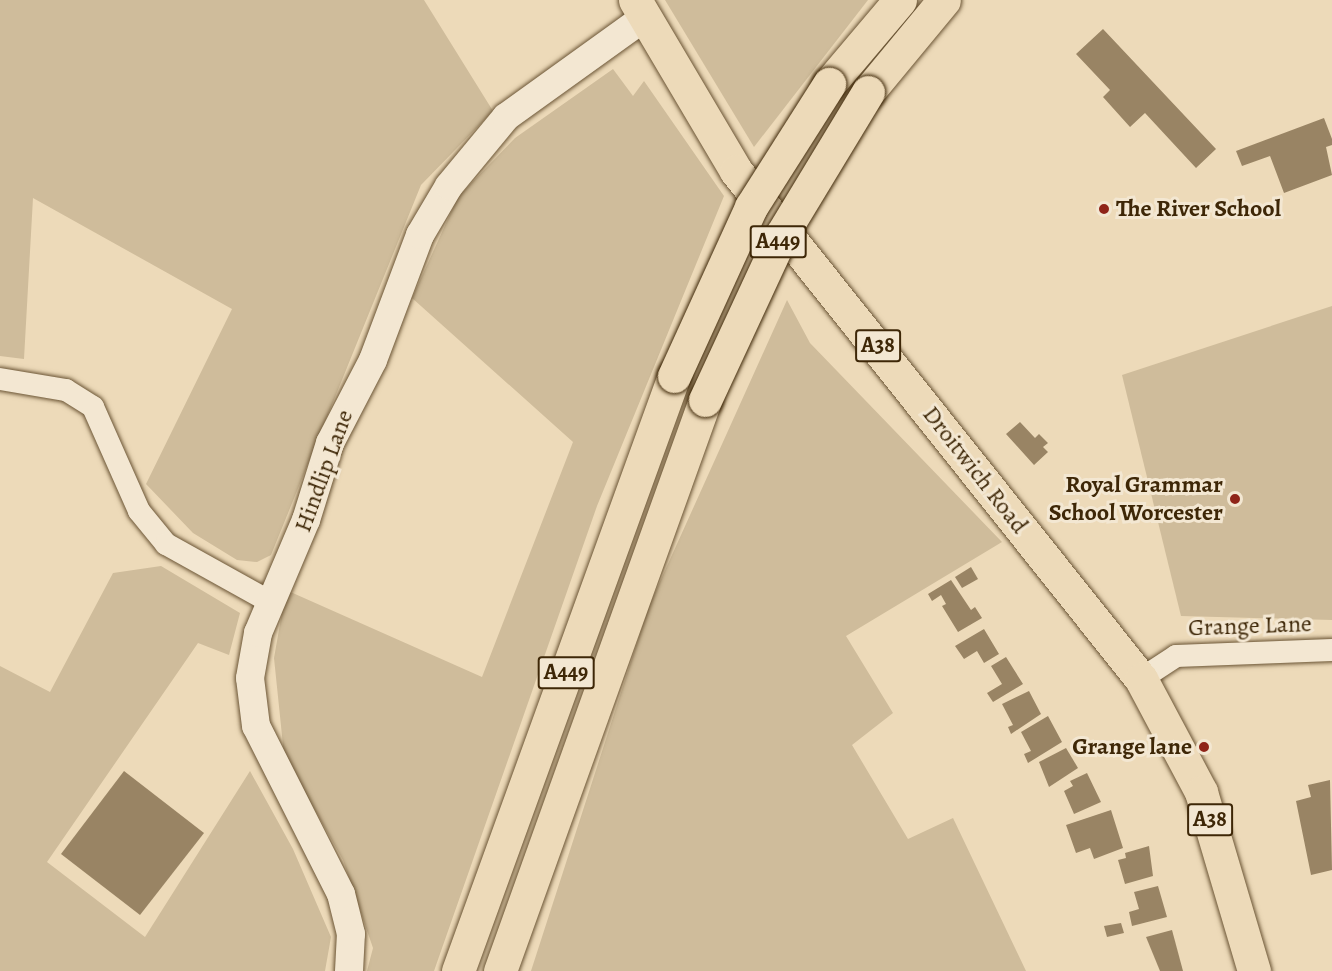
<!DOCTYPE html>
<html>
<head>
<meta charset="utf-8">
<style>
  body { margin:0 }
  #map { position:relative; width:1332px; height:971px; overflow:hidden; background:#eddab9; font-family:Alegreya,serif }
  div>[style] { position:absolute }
  .green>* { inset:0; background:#cfbc9b }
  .building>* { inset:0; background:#998464 }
  .roads { filter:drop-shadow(0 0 2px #6a5434) drop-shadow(0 0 2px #6a5434) }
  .minor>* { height:22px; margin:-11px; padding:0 11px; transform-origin:11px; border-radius:11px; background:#f3e7d2 }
  .tertiary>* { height:28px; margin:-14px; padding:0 14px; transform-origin:14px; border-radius:14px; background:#f3e7d2 }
  .primary>* { height:33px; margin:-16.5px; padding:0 16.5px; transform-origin:16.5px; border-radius:16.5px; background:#eddab9 }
  .trunk>* { height:33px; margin:-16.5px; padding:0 16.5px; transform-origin:16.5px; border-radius:16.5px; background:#eddab9 }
  .bridges { filter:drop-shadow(0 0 2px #3e2707) drop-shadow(0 0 2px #3e2707) }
  .trunk-bridge>* { height:33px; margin:-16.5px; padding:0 16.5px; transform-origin:16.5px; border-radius:16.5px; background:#eddab9 }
  .dots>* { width:16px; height:16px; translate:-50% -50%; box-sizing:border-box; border:3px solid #f3e7d2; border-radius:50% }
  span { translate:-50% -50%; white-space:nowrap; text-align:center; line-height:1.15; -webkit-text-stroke:6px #f3e7d2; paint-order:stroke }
  .shield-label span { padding:2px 4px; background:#f3e7d2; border:2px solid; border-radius:4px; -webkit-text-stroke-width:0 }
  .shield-label { font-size:22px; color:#3e2707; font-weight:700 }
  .poi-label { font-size:24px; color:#3e2707; font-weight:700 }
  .left { translate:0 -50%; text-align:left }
  .right { translate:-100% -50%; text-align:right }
  .street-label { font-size:24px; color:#3e2707 }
</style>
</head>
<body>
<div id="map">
  <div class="green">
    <i style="clip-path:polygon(0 0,424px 0,493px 111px,421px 185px,271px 555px,257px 562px,237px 560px,193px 533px,146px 484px,232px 309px,33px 198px,24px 359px,0 356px)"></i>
    <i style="clip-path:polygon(665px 0,868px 0,754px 147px)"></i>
    <i style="clip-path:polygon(613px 69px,633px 96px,644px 81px,724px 196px,597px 506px,434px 971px,367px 971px,373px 948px,343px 860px,284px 755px,274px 658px,286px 590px,482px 677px,573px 442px,412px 298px,458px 197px,515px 138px)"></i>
    <i style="clip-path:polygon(787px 300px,810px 343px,1002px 542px,846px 636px,893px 713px,852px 745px,908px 839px,953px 818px,1026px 971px,531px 971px,649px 606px)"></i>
    <i style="clip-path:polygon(1332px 306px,1332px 620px,1181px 616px,1122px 375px)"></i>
    <i style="clip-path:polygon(161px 566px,240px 613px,229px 655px,198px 643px,47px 862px,145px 937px,250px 771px,293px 849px,331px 937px,325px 971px,0 971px,0 666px,50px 692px,113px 573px)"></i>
  </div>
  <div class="building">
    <i style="clip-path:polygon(1103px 29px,1216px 149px,1196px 168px,1145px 113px,1130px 127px,1103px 97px,1110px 90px,1076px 54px)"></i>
    <i style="clip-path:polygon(1324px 118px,1332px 139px,1332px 145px,1326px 147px,1332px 175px,1284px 193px,1270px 156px,1242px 166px,1236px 151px)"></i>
    <i style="clip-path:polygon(1020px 422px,1035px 438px,1039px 434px,1048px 443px,1043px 447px,1048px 452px,1034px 465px,1006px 434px)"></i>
    <i style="clip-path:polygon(971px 567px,978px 579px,962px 588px,955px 577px)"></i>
    <i style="clip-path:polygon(951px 580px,971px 610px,975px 607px,982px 618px,958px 632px,942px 606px,946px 604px,941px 595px,932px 601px,928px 594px)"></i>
    <i style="clip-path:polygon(984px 629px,999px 654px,984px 663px,977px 651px,964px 659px,955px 646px)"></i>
    <i style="clip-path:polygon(1006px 657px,1023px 684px,993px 702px,987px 693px,1002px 684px,991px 666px)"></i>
    <i style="clip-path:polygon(1029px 691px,1041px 714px,1011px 734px,1008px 727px,1013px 725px,1002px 704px)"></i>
    <i style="clip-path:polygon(1048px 716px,1062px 742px,1028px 763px,1024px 754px,1031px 751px,1021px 732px)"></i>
    <i style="clip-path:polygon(1066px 748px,1078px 768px,1049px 787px,1039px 762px)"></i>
    <i style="clip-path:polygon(124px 771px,204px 833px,140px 915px,61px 854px)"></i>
    <i style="clip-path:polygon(1087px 773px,1101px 802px,1074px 814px,1064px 791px,1073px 786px,1070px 781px)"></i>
    <i style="clip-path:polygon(1330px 780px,1332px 870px,1311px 875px,1296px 801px,1311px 797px,1308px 785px)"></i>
    <i style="clip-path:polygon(1111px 810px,1123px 848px,1094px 859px,1090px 848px,1076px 853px,1066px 825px)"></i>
    <i style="clip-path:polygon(1149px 846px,1153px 876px,1125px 884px,1118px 860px,1126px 858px,1125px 853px)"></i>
    <i style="clip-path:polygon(1158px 886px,1167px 917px,1132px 926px,1129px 912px,1139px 909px,1134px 892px)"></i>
    <i style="clip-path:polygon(1121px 923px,1124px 933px,1107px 937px,1104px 926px)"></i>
    <i style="clip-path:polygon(1172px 930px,1183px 971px,1160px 971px,1146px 937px)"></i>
  </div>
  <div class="roads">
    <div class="minor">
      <i style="left:0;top:379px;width:67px;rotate:9.5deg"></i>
      <i style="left:66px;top:390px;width:32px;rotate:32deg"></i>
      <i style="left:93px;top:407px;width:114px;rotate:66.1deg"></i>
      <i style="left:139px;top:511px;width:43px;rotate:50.7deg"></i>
      <i style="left:166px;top:544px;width:119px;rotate:29.1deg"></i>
      <i style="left:1141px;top:679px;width:42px;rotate:-33.3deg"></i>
      <i style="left:1176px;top:656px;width:156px;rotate:-2.2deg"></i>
    </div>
    <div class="tertiary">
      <i style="left:349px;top:971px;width:37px;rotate:-87deg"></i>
      <i style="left:351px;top:934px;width:41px;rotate:-104deg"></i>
      <i style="left:341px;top:894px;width:188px;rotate:-116.8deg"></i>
      <i style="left:256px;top:726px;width:48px;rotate:-97.1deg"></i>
      <i style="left:250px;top:678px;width:46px;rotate:-79.9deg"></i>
      <i style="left:258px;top:633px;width:123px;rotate:-67deg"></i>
      <i style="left:306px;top:520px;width:81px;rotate:-72.7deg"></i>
      <i style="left:330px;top:443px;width:93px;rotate:-62.6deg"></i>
      <i style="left:373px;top:360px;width:134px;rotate:-69.4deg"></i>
      <i style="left:420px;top:235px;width:57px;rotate:-59.4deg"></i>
      <i style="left:449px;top:186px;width:89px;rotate:-50.4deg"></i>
      <i style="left:506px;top:117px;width:171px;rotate:-35.7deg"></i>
    </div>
    <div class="primary">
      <i style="left:635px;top:0;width:199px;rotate:59.4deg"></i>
      <i style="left:736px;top:171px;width:650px;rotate:51.44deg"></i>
      <i style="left:1141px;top:679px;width:128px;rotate:62deg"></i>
      <i style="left:1201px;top:792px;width:187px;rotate:73.5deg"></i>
    </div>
    <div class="trunk">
      <i style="left:829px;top:84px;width:110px;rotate:-49.8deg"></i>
      <i style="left:868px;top:92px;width:119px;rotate:-50.4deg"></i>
      <i style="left:458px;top:971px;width:633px;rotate:-70.05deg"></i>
      <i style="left:500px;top:971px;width:607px;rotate:-70.25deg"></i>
    </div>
  </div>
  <div class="bridges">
    <div class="trunk-bridge">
      <i style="left:674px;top:376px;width:186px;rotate:-65.5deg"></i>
      <i style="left:751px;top:207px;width:146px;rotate:-57.6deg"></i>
      <i style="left:705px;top:400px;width:183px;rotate:-65.1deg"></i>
      <i style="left:782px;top:234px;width:166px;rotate:-58.8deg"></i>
    </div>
  </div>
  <div class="dots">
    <i style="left:1104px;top:209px;background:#8f2418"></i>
    <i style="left:1235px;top:499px;background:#8f2418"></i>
    <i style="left:1204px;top:747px;background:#8f2418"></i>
  </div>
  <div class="shield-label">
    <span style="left:778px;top:242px">A449</span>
    <span style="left:878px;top:346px">A38</span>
    <span style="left:566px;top:673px">A449</span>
    <span style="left:1210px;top:820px">A38</span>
  </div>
  <div class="poi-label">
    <span class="left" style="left:1116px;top:209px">The River School</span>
    <span class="right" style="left:1223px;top:499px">Royal Grammar<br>School Worcester</span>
    <span class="right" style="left:1192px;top:747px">Grange lane</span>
  </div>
  <div class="street-label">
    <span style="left:975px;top:470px;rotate:52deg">Droitwich Road</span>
    <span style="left:324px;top:471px;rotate:-70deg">Hindlip Lane</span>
    <span style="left:1250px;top:626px;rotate:-2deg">Grange Lane</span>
  </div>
</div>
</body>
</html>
